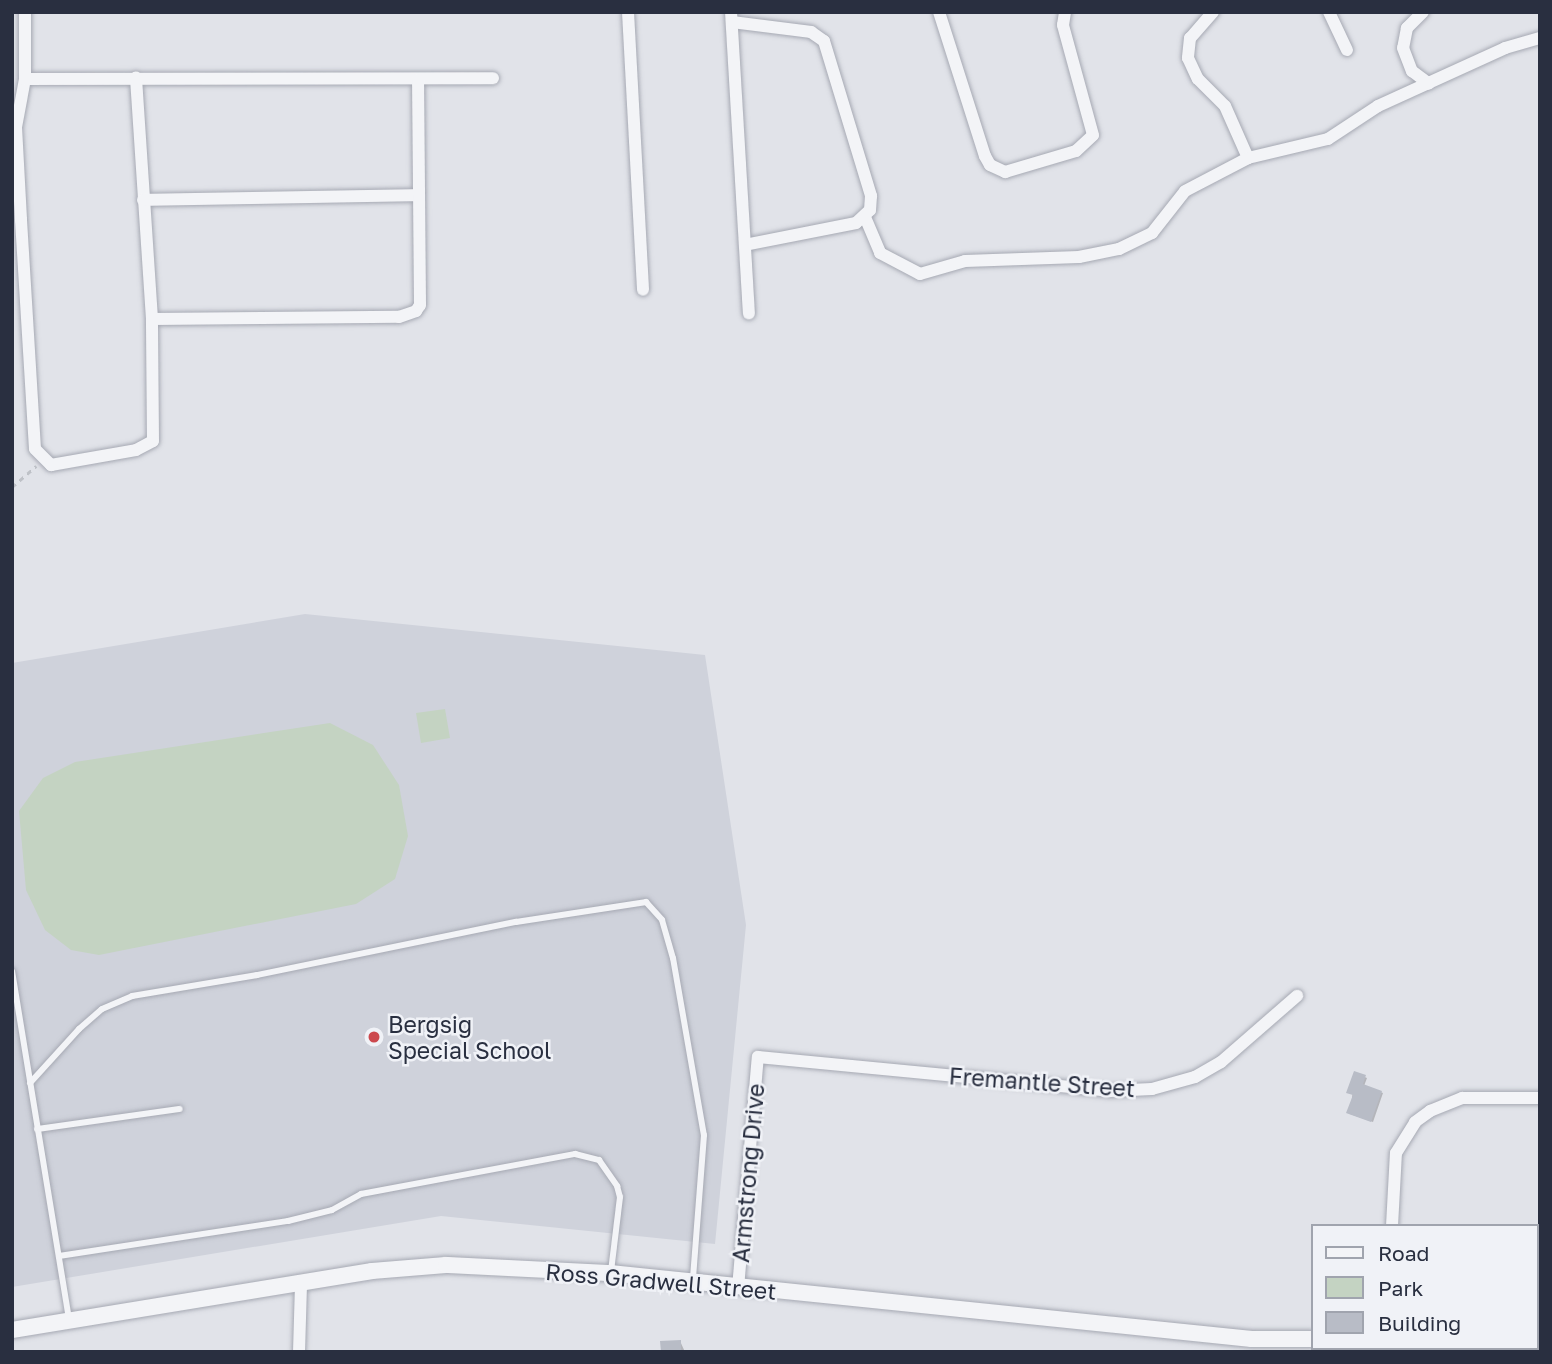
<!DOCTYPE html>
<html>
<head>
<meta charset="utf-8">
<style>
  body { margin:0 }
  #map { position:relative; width:1552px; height:1364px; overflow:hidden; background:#e1e3e9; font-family:"Golos Text",sans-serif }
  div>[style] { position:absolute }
  .built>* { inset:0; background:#cfd2db }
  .green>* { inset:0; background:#c4d3c2 }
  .shadow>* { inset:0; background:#0003 }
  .building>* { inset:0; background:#b8bcc6 }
  .path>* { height:2.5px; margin-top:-1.25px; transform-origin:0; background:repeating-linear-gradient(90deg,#bec1c7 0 5px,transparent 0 10px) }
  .roads { filter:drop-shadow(0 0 2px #a6a9b3) drop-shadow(0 0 2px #a6a9b3) }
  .service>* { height:6px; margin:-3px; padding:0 3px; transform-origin:3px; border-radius:3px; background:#f3f4f7 }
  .minor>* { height:12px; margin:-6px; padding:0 6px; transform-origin:6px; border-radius:6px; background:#f3f4f7 }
  .tertiary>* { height:16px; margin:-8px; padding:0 8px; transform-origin:8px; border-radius:8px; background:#f3f4f7 }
  .dots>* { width:19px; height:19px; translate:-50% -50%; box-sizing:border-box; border:4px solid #f0f2f7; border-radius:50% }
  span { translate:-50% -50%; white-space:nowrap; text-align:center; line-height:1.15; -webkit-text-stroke:5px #f0f2f7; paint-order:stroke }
  .poi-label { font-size:23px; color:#292f40 }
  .left { translate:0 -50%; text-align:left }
  .street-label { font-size:23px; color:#292f40 }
  .frame { position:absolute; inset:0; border:14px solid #292f40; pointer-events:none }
  .legend { position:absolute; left:1311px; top:1224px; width:228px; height:126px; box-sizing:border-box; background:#f0f2f7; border:2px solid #a0a4ae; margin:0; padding:9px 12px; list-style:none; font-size:21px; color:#292f40 }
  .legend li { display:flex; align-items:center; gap:14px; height:35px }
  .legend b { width:35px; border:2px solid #a0a4ae }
</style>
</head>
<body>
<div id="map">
  <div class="built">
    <i style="clip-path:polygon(305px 614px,705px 655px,746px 925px,715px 1244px,441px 1216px,12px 1287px,12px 663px)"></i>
  </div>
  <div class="green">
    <i style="clip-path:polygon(445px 709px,450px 738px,421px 743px,416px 713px)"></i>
    <i style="clip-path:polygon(330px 723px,373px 745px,399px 785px,408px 836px,395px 879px,356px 904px,99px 955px,71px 950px,45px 930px,26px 890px,19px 811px,43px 778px,75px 762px)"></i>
  </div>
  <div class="shadow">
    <i style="clip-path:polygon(1355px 1073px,1367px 1078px,1364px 1086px,1383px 1093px,1373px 1122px,1350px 1114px)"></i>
    <i style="clip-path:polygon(680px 1341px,685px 1352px,663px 1352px)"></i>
  </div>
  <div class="building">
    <i style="clip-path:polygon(1354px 1071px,1366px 1075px,1363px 1084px,1382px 1091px,1371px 1122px,1346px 1113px,1353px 1095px,1346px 1093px)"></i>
    <i style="clip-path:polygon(681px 1340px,681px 1352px,661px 1352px,660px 1341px)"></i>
  </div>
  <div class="path">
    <i style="left:12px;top:487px;width:32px;rotate:-41deg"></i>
  </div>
  <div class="roads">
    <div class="service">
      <i style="left:12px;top:971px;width:353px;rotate:80.7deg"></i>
      <i style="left:30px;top:1083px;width:73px;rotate:-47.8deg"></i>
      <i style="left:79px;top:1029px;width:30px;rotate:-41deg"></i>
      <i style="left:102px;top:1009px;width:33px;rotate:-23deg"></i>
      <i style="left:132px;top:996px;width:127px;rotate:-9.5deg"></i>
      <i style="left:257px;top:975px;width:264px;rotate:-11.6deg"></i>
      <i style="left:516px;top:922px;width:132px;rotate:-8.7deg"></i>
      <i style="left:646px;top:902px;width:24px;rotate:48deg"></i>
      <i style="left:662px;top:920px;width:40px;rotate:74deg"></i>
      <i style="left:673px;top:958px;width:180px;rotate:80.1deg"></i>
      <i style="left:704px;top:1135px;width:144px;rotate:94.4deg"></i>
      <i style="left:37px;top:1129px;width:144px;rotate:-8deg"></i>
      <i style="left:59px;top:1256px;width:232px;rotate:-8.7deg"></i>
      <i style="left:288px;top:1221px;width:45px;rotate:-14deg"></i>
      <i style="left:332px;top:1210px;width:33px;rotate:-29deg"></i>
      <i style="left:361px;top:1194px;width:218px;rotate:-10.6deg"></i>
      <i style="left:575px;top:1154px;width:25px;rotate:14deg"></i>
      <i style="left:599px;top:1160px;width:32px;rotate:55deg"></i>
      <i style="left:617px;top:1186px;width:11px;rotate:75deg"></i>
      <i style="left:620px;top:1197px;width:75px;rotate:96.9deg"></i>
    </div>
    <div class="minor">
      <i style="left:25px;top:12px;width:67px;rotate:90deg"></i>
      <i style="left:25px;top:79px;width:49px;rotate:100.6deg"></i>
      <i style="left:16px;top:127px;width:93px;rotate:86.9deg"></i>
      <i style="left:21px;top:220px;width:229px;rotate:86.5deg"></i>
      <i style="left:35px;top:449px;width:23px;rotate:45deg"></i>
      <i style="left:51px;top:465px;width:86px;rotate:-10deg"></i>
      <i style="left:136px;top:450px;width:19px;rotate:-28deg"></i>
      <i style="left:153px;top:441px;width:122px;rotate:-90.5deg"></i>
      <i style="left:152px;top:319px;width:242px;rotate:-93.8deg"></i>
      <i style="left:628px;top:12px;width:278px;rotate:86.9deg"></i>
      <i style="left:731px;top:12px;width:302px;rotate:86.6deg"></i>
      <i style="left:939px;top:12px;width:151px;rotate:72.3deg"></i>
      <i style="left:985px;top:156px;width:10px;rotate:61deg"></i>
      <i style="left:990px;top:165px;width:17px;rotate:25deg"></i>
      <i style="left:1005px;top:172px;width:74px;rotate:-16.5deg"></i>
      <i style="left:1076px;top:151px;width:23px;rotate:-43deg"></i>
      <i style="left:1093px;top:135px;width:114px;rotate:-105.3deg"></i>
      <i style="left:1063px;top:25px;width:13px;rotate:-81deg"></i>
      <i style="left:1213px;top:12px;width:35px;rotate:131deg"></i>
      <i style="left:1190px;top:38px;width:20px;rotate:96deg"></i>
      <i style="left:1188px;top:58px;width:23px;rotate:65deg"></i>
      <i style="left:1198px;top:79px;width:38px;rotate:45deg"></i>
      <i style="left:1225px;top:106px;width:57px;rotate:66.1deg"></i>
      <i style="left:1329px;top:12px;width:42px;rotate:64.7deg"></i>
      <i style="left:1423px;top:12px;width:23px;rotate:135deg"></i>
      <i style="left:1407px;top:28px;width:20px;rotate:101deg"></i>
      <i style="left:1403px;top:48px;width:25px;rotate:69deg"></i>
      <i style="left:1412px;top:71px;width:21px;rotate:37deg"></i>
      <i style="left:732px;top:22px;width:80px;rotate:7.2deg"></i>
      <i style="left:811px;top:32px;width:16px;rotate:35deg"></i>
      <i style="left:824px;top:41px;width:162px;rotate:73.1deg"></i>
      <i style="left:871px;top:196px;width:14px;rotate:94deg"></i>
      <i style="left:870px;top:210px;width:19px;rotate:137deg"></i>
      <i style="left:856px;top:223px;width:113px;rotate:168.8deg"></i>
      <i style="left:25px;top:79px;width:468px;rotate:-0.1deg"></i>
      <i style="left:143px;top:200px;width:276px;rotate:-1deg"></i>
      <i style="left:865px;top:217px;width:39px;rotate:67deg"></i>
      <i style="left:880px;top:253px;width:45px;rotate:27.7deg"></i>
      <i style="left:920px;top:274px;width:47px;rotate:-16.1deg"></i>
      <i style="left:965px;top:261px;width:114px;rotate:-2deg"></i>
      <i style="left:1079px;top:257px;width:41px;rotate:-11.3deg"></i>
      <i style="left:1119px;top:249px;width:37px;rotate:-26deg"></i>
      <i style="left:1152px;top:233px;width:53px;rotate:-51.8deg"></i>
      <i style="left:1185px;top:191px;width:71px;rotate:-27.6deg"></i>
      <i style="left:1248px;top:158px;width:82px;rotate:-13.4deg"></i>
      <i style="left:1328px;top:139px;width:60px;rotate:-33.4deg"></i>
      <i style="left:1378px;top:106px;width:140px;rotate:-24.5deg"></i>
      <i style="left:1505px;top:48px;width:36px;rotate:-16deg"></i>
      <i style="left:152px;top:319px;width:247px;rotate:-0.5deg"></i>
      <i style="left:399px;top:317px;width:18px;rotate:-19deg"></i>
      <i style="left:416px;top:311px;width:7px;rotate:-56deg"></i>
      <i style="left:420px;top:305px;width:226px;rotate:-90.5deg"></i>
      <i style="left:1392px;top:1226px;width:73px;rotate:-86.9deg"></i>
      <i style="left:1396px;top:1153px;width:36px;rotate:-58deg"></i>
      <i style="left:1415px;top:1122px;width:19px;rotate:-36deg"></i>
      <i style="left:1430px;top:1111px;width:35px;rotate:-22deg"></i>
      <i style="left:1462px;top:1098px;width:78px"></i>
      <i style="left:738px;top:1288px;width:232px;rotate:-85.1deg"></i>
      <i style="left:758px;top:1057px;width:353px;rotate:5.5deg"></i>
      <i style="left:1109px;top:1091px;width:43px;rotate:-2.7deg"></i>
      <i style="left:1152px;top:1089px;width:45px;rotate:-15.6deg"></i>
      <i style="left:1195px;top:1077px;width:30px;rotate:-30deg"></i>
      <i style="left:1221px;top:1062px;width:101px;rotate:-41deg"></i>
      <i style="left:299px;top:1352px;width:69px;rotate:-88.3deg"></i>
    </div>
    <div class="tertiary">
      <i style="left:12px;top:1330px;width:365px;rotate:-9.3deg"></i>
      <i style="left:372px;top:1271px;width:74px;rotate:-4.6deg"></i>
      <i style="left:446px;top:1265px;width:164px;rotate:2.8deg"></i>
      <i style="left:610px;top:1273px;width:645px;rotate:5.87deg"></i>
      <i style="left:1252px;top:1339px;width:60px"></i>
      <i style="left:1536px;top:1346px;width:4px"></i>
    </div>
  </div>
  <div class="dots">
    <i style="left:374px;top:1037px;background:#cc484e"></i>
  </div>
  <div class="poi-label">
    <span class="left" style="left:388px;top:1037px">Bergsig<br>Special School</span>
  </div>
  <div class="street-label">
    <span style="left:1042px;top:1082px;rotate:4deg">Fremantle Street</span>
    <span style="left:748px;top:1173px;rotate:-85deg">Armstrong Drive</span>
    <span style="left:661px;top:1281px;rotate:5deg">Ross Gradwell Street</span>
  </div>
  <div class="frame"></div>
  <ul class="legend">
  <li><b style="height:9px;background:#f3f4f7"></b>Road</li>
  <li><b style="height:19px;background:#c4d3c2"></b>Park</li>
  <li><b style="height:19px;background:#b8bcc6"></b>Building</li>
  </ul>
</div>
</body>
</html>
